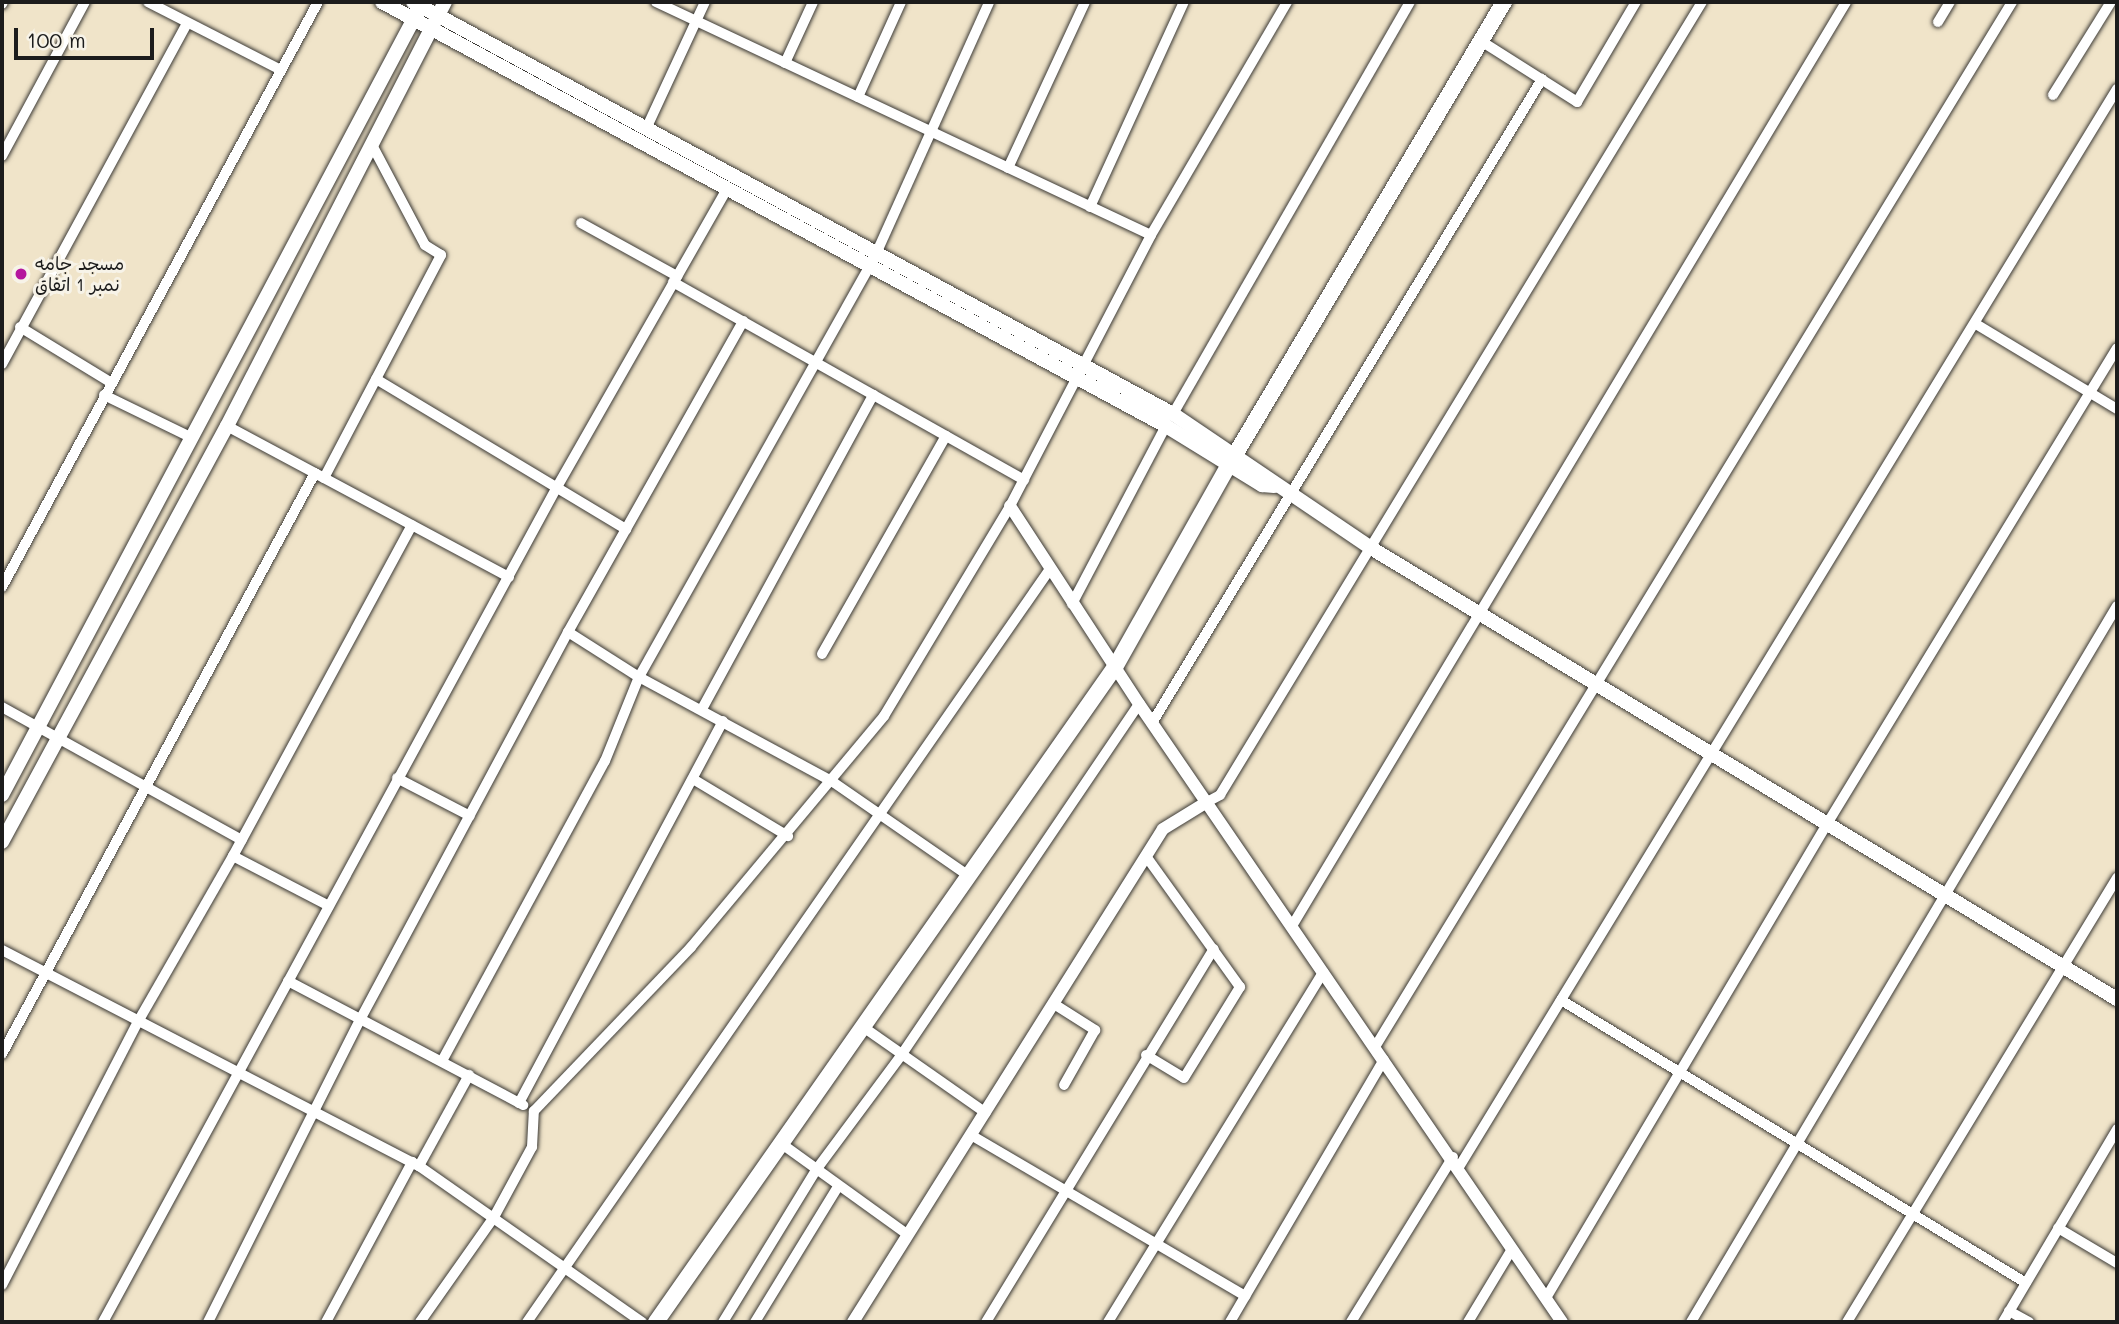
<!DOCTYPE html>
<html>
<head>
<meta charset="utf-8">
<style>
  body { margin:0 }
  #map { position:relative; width:2119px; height:1324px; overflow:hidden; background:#f0e4c9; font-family:Mali,"Playpen Sans Arabic",sans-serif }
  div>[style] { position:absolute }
  .roads { filter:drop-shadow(0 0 2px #3c3a36) drop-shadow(0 0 2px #3c3a36) }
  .minor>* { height:10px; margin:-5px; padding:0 5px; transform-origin:5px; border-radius:5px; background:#fff }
  .tertiary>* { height:12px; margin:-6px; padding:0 6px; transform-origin:6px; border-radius:6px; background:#fff }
  .secondary>* { height:14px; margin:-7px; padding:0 7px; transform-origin:7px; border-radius:7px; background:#fff }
  .primary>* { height:16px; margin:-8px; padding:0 8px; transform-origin:8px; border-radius:8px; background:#fff }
  .dots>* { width:19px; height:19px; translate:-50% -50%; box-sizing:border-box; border:4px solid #f7f3e8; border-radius:50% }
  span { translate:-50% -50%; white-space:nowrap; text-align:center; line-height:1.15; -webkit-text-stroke:6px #f7f3e8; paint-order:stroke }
  .poi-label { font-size:18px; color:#1c1c1c }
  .left { translate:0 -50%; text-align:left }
  .frame { position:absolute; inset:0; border:4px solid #1c1c1c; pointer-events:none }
  .scale { position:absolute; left:14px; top:28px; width:140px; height:32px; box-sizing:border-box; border:4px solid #1c1c1c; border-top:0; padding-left:9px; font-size:21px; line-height:24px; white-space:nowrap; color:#1c1c1c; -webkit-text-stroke:5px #f7f3e8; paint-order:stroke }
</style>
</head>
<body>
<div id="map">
  <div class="roads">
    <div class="minor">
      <i style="left:148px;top:2px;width:149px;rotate:27.1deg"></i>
      <i style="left:656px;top:2px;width:547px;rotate:25.21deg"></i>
      <i style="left:2px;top:4px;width:2px;rotate:-63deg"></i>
      <i style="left:1938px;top:22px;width:23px;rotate:-59deg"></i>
      <i style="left:1481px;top:41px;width:114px;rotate:32.4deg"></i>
      <i style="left:1577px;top:102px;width:116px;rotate:-59.5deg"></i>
      <i style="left:785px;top:63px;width:67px;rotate:-65.3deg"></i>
      <i style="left:2053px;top:95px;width:110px;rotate:-58.1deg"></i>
      <i style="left:858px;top:97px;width:104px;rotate:-65.6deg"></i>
      <i style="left:646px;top:129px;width:140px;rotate:-65.1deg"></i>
      <i style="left:2px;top:156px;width:175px;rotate:-61.7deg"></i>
      <i style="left:1008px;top:168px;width:183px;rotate:-65.1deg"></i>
      <i style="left:1090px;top:207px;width:226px;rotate:-65.4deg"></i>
      <i style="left:581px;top:223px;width:110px;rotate:28.9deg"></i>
      <i style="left:673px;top:282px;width:403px;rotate:29.4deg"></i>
      <i style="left:1976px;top:324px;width:165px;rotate:31.1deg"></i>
      <i style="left:20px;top:327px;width:105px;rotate:31.4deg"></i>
      <i style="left:2px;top:364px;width:388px;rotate:-61.5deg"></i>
      <i style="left:376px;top:379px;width:292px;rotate:31deg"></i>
      <i style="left:104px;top:395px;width:96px;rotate:26deg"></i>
      <i style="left:1173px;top:414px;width:475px;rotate:-60.1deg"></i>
      <i style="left:227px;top:426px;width:320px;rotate:28.2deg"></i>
      <i style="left:324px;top:478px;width:252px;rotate:-62.3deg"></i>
      <i style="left:441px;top:255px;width:19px;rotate:-148deg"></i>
      <i style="left:425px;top:245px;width:115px;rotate:-117.9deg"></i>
      <i style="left:2px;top:587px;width:665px;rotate:-61.62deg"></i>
      <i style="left:1072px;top:604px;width:201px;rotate:-62.2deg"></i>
      <i style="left:568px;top:632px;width:84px;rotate:32.4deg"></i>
      <i style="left:639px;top:677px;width:221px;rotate:28.4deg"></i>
      <i style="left:833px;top:782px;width:165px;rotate:34.7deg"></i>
      <i style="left:822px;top:654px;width:251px;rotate:-60.4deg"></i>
      <i style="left:2px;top:707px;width:274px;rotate:29deg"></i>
      <i style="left:702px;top:709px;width:358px;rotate:-61.4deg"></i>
      <i style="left:1152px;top:723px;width:753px;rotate:-58.8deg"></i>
      <i style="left:397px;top:778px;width:82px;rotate:27.5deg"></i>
      <i style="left:693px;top:779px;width:111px;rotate:31deg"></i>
      <i style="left:1207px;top:802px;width:15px;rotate:-28deg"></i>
      <i style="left:1220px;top:795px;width:928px;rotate:-58.71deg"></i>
      <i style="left:233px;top:856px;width:108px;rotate:27.5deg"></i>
      <i style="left:1292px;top:926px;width:1077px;rotate:-59.05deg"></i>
      <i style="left:2px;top:950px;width:470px;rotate:27.4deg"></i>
      <i style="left:419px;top:1166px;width:272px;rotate:35deg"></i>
      <i style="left:288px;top:981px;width:266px;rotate:27.8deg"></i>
      <i style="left:1561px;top:1000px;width:544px;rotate:31.32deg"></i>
      <i style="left:1054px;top:1004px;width:49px;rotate:32.4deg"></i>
      <i style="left:1095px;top:1030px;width:63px;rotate:119.4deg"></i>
      <i style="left:866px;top:1029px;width:146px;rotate:35deg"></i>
      <i style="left:1375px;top:1047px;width:1224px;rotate:-58.63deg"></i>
      <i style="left:2px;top:1054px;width:660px;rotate:-61.69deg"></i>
      <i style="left:1146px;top:1055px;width:44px;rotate:31.2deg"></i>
      <i style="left:1184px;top:1078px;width:107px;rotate:-58.4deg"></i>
      <i style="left:1240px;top:987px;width:161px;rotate:-125.7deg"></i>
      <i style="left:442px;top:1061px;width:341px;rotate:-61.5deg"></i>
      <i style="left:605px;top:761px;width:91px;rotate:-68deg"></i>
      <i style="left:639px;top:677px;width:485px;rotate:-60.7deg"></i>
      <i style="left:876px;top:254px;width:276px;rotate:-65.8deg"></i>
      <i style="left:519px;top:1103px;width:433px;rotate:-61.9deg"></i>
      <i style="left:971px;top:1135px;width:318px;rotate:30.4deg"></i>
      <i style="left:782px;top:1144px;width:154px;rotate:35.8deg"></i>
      <i style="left:419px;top:1166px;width:104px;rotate:-61.2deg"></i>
      <i style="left:1459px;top:1167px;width:1263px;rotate:-58.6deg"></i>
      <i style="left:2058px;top:1228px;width:69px;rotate:30.7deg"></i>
      <i style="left:2px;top:1285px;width:298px;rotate:-62.7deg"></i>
      <i style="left:139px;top:1020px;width:189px;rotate:-60.2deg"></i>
      <i style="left:233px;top:856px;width:376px;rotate:-61.6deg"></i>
      <i style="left:1546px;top:1298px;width:551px;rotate:-59.34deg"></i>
      <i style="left:1827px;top:824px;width:557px;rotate:-58.65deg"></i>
      <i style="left:2009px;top:1311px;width:23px;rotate:29deg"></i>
      <i style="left:103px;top:1322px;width:950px;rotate:-61.47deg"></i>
      <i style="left:557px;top:487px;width:343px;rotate:-60.3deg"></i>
      <i style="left:208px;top:1322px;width:340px;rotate:-63.3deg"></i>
      <i style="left:361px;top:1018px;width:438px;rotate:-61.8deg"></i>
      <i style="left:568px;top:632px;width:357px;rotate:-60.6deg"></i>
      <i style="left:326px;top:1322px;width:182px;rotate:-61.7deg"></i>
      <i style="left:420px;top:1322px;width:128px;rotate:-54.8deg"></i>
      <i style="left:494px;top:1217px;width:80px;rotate:-61.5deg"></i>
      <i style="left:532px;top:1147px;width:36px;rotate:-87deg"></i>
      <i style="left:534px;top:1111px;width:227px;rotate:-46.2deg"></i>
      <i style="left:691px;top:947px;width:301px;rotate:-50.1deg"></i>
      <i style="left:884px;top:716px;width:245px;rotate:-59deg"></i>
      <i style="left:1010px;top:506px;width:305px;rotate:-62.5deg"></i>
      <i style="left:1151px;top:235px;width:270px;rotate:-59.7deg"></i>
      <i style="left:527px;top:1322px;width:917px;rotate:-55.22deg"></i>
      <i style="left:723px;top:1322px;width:178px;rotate:-58.5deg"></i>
      <i style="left:816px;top:1170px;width:144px;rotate:-53.4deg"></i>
      <i style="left:902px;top:1054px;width:423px;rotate:-55.9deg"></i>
      <i style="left:755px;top:1322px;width:157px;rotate:-58.5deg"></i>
      <i style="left:986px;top:1322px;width:437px;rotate:-58.6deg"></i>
      <i style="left:1108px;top:1322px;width:411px;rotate:-58.4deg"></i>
      <i style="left:1230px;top:1322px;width:304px;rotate:-59.6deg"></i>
      <i style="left:1351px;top:1322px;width:194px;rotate:-58.3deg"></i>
      <i style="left:1468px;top:1322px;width:85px;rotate:-58.9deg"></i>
      <i style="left:1691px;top:1322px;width:833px;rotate:-59.25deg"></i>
      <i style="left:1847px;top:1322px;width:520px;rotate:-58.7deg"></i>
      <i style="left:2003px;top:1322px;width:224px;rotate:-59.4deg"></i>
    </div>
    <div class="tertiary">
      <i style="left:1010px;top:506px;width:236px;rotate:56.9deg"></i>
      <i style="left:1139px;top:704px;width:749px;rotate:55.61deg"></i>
      <i style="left:853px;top:1322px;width:582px;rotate:-57.84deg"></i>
      <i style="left:1163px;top:829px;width:52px;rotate:-31.5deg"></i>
    </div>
    <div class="secondary">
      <i style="left:382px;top:2px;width:891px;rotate:28.41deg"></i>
      <i style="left:1166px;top:426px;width:113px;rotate:31.6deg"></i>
      <i style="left:1262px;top:485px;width:12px;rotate:5deg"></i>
      <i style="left:413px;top:2px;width:864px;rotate:28.46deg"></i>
      <i style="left:1173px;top:414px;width:239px;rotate:34.1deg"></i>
      <i style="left:1371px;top:548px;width:872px;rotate:31.16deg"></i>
      <i style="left:2px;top:795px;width:888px;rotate:-62.05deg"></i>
      <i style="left:2px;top:842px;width:473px;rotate:-61.6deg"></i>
      <i style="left:227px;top:426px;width:477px;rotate:-62.8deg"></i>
    </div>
    <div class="primary">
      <i style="left:656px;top:1322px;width:800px;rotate:-54.98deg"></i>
      <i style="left:1115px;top:667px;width:232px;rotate:-60.6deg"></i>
      <i style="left:1229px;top:465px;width:539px;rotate:-59.29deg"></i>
    </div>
  </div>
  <div class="dots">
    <i style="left:21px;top:274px;background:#b5179e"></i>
  </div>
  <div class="poi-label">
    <span class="left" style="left:35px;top:274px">مسجد جامه<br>نمبر 1 اتفاق</span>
  </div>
  <div class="frame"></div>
  <div class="scale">100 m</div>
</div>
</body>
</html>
